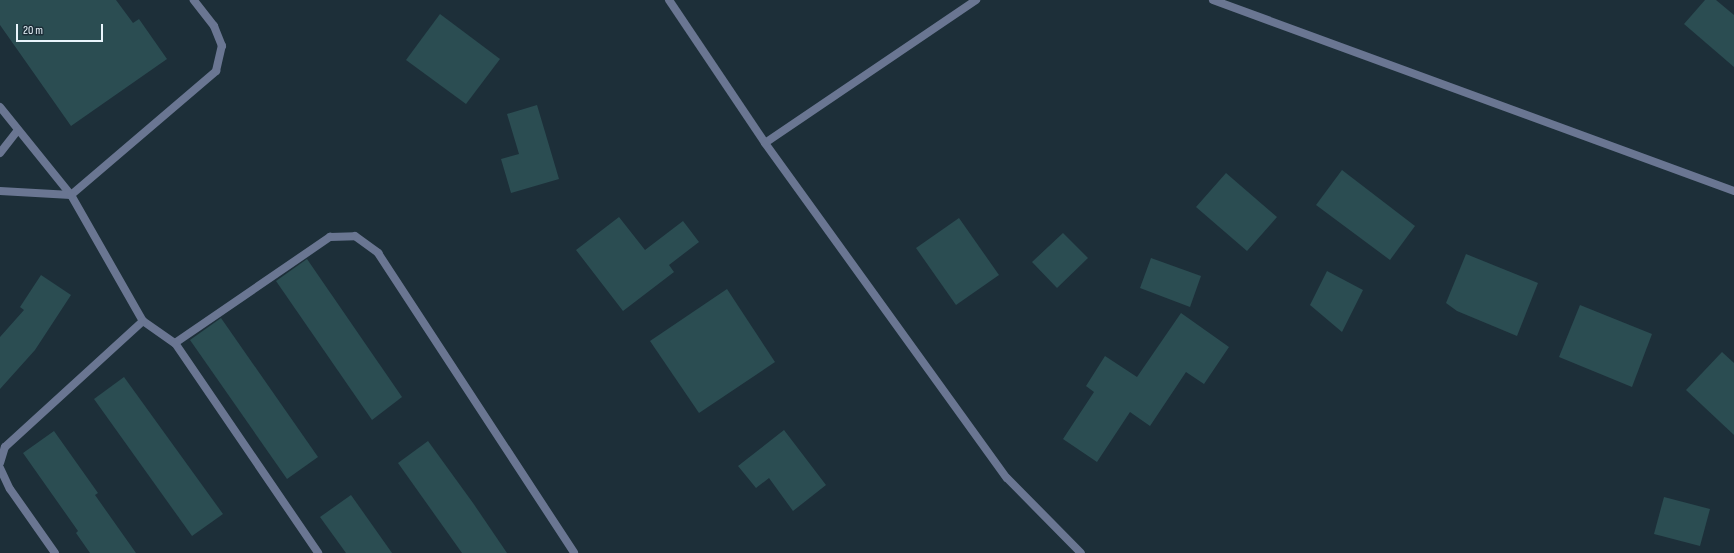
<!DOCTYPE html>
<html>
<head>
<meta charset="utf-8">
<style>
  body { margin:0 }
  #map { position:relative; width:1734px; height:553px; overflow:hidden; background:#1d2f39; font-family:"Sofia Sans Condensed",sans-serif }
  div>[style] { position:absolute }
  .building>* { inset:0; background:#2b4d52 }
  .minor>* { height:8px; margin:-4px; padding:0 4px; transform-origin:4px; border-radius:4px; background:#6a7692 }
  span { translate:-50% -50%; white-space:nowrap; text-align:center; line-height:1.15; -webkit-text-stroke:3px #1d2f39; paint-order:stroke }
  .scale { position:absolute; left:16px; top:24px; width:87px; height:18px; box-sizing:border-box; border:2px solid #eaf5fc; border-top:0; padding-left:5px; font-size:12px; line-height:14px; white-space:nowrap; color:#eaf5fc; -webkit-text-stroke:3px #1d2f39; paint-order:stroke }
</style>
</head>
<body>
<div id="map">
  <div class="building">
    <i style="clip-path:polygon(0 0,116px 0,133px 23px,139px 19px,167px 59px,71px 126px,0 25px)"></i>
    <i style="clip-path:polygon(1705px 0,1716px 0,1734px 15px,1734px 67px,1684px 24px)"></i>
    <i style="clip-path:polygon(440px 14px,500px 59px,466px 104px,406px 60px)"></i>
    <i style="clip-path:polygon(537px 105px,559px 179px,511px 193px,501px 159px,519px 154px,507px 114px)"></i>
    <i style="clip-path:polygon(1342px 170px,1415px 226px,1390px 260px,1316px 205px)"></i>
    <i style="clip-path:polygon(1226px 173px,1277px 217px,1247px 251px,1196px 207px)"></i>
    <i style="clip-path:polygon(619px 217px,645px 250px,683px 221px,699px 242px,669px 265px,674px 272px,623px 311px,576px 250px)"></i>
    <i style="clip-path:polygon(959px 218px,999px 275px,956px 305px,916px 248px)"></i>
    <i style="clip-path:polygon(1063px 233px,1088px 258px,1057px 288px,1032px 262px)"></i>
    <i style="clip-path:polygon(1466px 254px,1538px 283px,1517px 336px,1457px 311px,1446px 303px)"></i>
    <i style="clip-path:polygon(1151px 258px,1201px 276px,1190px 307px,1140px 288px)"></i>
    <i style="clip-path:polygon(307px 259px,402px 397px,372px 420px,276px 281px)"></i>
    <i style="clip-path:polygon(1327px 271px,1363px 290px,1342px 332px,1310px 305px)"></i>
    <i style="clip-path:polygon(41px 275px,71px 295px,35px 350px,0 389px,0 337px,24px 310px,20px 307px)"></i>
    <i style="clip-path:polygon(727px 289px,775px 362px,699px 413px,650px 341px)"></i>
    <i style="clip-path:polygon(1580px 305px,1652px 334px,1632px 387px,1559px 357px)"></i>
    <i style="clip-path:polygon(1181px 313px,1229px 347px,1204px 384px,1186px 372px,1150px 426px,1130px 412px,1097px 462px,1063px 439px,1094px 392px,1086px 386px,1105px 356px,1137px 377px)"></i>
    <i style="clip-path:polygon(221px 318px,318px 457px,287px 479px,190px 340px)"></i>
    <i style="clip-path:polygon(1722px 352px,1734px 363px,1734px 435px,1686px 390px)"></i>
    <i style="clip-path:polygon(124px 377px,223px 514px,192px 536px,94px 399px)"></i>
    <i style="clip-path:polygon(784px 430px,826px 485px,793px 511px,769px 478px,756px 488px,738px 466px)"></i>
    <i style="clip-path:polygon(54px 431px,98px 493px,95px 495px,136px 553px,90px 553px,76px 533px,78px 531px,23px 453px)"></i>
    <i style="clip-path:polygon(428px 441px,473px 503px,507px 553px,462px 553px,398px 463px)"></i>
    <i style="clip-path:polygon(351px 495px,392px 553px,346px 553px,320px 517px)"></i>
    <i style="clip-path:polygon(1664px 497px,1710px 509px,1700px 546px,1654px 534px)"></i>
  </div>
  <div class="minor">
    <i style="left:669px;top:0;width:172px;rotate:56.1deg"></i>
    <i style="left:765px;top:143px;width:413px;rotate:54.2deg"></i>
    <i style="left:1007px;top:478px;width:105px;rotate:45.4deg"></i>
    <i style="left:1213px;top:0;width:555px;rotate:20.13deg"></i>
    <i style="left:0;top:107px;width:113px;rotate:51.1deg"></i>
    <i style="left:71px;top:195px;width:145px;rotate:60.3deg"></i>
    <i style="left:143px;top:321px;width:39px;rotate:35deg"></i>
    <i style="left:175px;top:343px;width:254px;rotate:55.7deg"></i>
    <i style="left:765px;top:143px;width:255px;rotate:-34.1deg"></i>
    <i style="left:0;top:153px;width:29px;rotate:-52deg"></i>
    <i style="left:0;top:191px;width:71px;rotate:3.2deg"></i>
    <i style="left:71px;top:195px;width:191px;rotate:-40.5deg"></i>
    <i style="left:216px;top:71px;width:26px;rotate:-77deg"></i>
    <i style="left:222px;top:46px;width:22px;rotate:-112deg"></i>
    <i style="left:214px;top:26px;width:33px;rotate:-128deg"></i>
    <i style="left:175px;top:343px;width:188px;rotate:-34.4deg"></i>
    <i style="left:330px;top:237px;width:25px;rotate:-2deg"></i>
    <i style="left:355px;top:236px;width:29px;rotate:36deg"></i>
    <i style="left:378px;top:253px;width:358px;rotate:56.8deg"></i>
    <i style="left:0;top:463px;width:17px;rotate:-73deg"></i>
    <i style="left:5px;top:447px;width:187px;rotate:-42.4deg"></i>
    <i style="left:0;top:468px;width:23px;rotate:65deg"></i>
    <i style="left:10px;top:489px;width:78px;rotate:54.9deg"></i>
  </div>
  <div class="scale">20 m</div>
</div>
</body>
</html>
